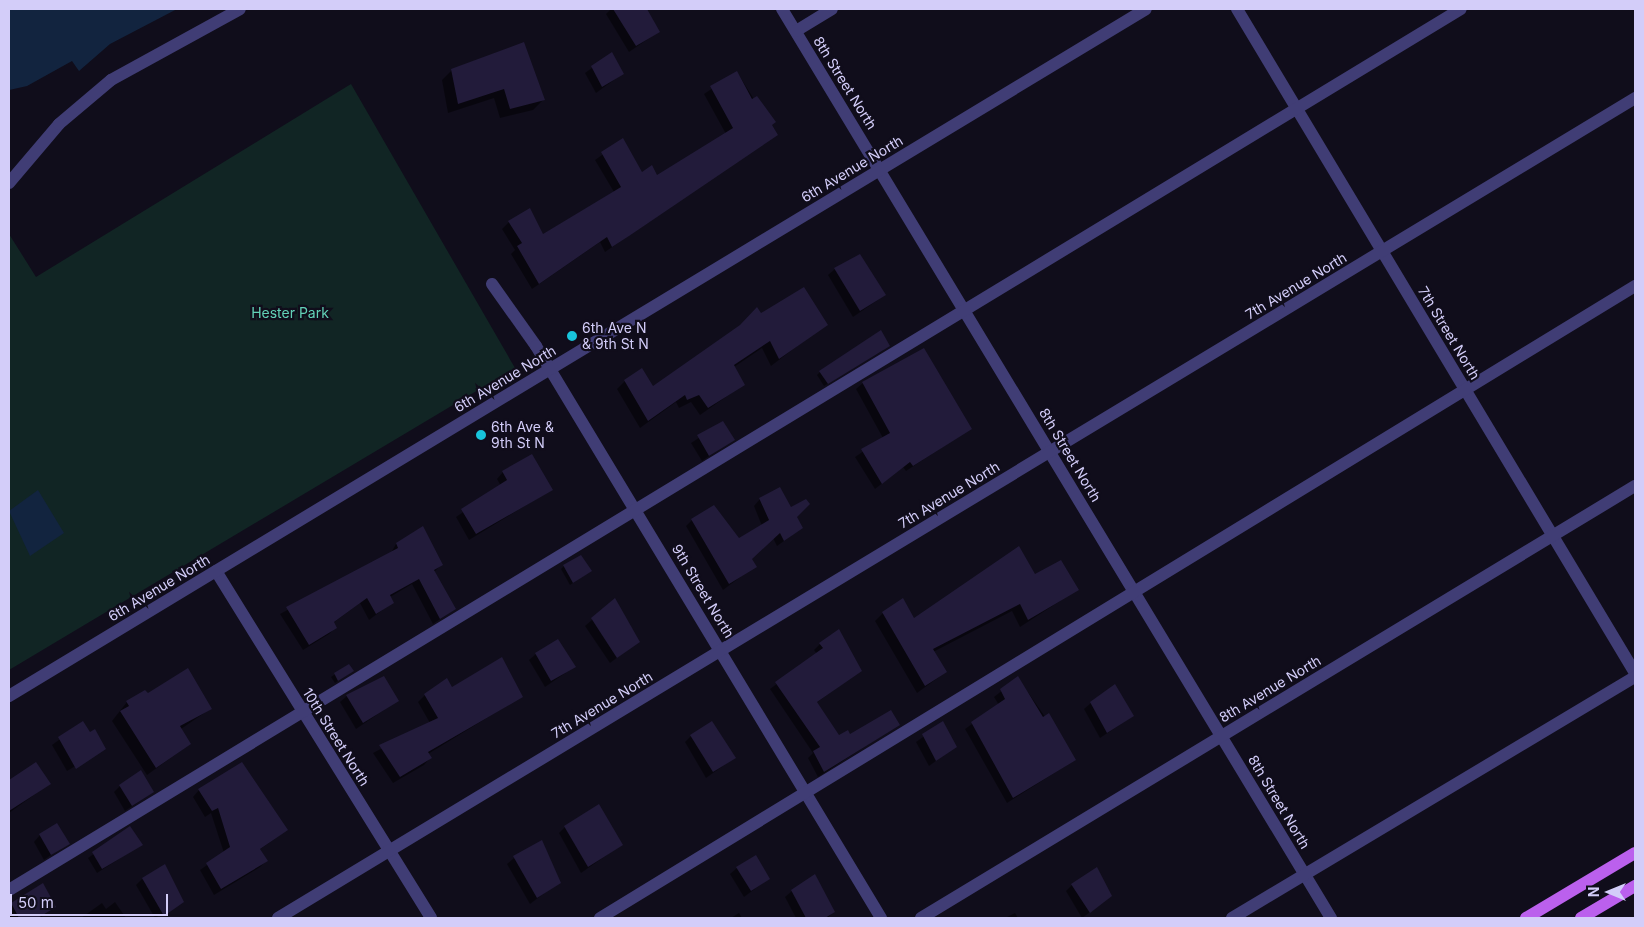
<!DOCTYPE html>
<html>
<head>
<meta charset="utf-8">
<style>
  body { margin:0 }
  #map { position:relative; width:1644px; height:927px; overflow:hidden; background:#100d1b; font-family:Inter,sans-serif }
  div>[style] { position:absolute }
  .green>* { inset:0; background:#112524 }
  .water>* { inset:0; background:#12243f }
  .shadow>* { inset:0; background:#0007 }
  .building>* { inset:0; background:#221b3a }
  .minor>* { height:12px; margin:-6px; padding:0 6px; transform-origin:6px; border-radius:6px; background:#403d75 }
  .major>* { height:12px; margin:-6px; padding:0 6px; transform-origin:6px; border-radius:6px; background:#bb60ed }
  .dots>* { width:14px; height:14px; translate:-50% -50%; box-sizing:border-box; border:2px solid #100d1b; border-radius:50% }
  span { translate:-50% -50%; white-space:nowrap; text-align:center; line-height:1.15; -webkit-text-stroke:4.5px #100d1b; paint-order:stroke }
  .street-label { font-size:14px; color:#d3cdf9 }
  .park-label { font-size:14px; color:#62d0b7 }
  .poi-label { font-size:14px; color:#d3cdf9 }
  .left { translate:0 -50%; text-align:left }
  .frame { position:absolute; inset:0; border:10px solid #d3cdf9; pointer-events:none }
  .north { position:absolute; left:1584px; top:867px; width:50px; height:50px; -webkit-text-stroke:4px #100d1b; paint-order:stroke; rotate:270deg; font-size:14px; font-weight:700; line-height:20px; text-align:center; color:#d3cdf9 }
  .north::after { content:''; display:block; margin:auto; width:18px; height:22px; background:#d3cdf9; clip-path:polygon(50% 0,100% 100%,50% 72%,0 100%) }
  .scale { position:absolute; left:10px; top:894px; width:158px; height:22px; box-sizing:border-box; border:2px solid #d3cdf9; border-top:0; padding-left:6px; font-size:15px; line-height:18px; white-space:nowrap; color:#d3cdf9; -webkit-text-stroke:4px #100d1b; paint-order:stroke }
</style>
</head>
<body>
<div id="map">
  <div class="green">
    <i style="clip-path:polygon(351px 84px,515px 368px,9px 670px,9px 234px,36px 277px)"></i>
  </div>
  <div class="water">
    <i style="clip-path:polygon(9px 9px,177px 9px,110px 44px,79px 71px,72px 61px,27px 86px,9px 90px)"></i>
    <i style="clip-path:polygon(38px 490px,64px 533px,30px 556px,9px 511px)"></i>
  </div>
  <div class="shadow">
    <i style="clip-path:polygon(611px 9px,646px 9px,658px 32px,629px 52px,606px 14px)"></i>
    <i style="clip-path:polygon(611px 54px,622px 74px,596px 93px,585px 73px)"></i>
    <i style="clip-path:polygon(452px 70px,543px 100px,533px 110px,500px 118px,494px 98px,448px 113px,442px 80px)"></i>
    <i style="clip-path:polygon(737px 72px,776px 135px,605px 252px,600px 242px,532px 289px,511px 254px,515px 250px,502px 229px,509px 222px,542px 235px,614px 192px,595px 160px,623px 140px,641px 173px,657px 176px,726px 134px,704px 94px)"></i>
    <i style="clip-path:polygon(835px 269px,885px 295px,853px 317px,828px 275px)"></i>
    <i style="clip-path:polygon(761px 314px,826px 324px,771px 366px,762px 348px,734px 367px,743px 385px,700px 415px,691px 402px,679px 408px,676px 402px,640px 428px,617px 389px,625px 381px,652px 388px)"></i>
    <i style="clip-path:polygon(885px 349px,824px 386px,817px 375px,820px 372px)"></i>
    <i style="clip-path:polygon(863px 383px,970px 429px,906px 471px,903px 467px,875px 489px,855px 457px,883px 438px,856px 389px)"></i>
    <i style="clip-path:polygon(722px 423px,733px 440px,702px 461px,691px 443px)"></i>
    <i style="clip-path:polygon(503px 472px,551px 490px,469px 540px,456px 517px,501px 486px,497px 479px)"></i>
    <i style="clip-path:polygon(760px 499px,795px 516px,802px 528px,777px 546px,773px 538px,751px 559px,755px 566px,723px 590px,686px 526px,692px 520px,739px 539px,762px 526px,754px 506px)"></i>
    <i style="clip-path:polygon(423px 528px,441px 565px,434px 572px,455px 609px,433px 624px,412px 584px,390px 597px,393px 602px,369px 620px,360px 603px,333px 623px,336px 627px,329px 634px,303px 650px,280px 614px,391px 553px,396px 544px)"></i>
    <i style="clip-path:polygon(564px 566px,590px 571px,570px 585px,561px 569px)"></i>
    <i style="clip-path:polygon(1035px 576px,1077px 590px,1020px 627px,1012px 611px,933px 652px,946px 672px,917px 693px,875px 621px,883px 613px,913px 620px)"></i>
    <i style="clip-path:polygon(615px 600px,639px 641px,610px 663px,585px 626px)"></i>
    <i style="clip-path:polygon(820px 644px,860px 671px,816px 703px,839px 737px,898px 725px,818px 777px,808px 758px,813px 753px,770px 689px,817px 654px,814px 650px)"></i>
    <i style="clip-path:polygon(536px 654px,574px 667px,545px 687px,529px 660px)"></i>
    <i style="clip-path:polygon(349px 665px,353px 671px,335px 683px,331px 677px)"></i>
    <i style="clip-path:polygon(1018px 678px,1075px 760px,1007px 803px,965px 729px,999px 705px,994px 697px)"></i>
    <i style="clip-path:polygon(452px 688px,521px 697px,428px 754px,430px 758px,424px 765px,393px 783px,373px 753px,430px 723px,418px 702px,425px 695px)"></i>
    <i style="clip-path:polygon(148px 695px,210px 709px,181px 729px,190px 744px,147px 775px,112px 721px,127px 702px)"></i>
    <i style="clip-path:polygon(347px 696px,397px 701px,356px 729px,340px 702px)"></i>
    <i style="clip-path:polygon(1091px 703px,1133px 716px,1100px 738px,1084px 709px)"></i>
    <i style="clip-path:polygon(82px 723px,104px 749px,67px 771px,52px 745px)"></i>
    <i style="clip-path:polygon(943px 723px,955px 747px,929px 766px,916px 742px)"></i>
    <i style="clip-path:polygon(691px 736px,734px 758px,706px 778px,685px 742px)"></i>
    <i style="clip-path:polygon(36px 764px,49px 784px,9px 813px,9px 781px)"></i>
    <i style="clip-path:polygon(120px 786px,153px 792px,125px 811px,114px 792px)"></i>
    <i style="clip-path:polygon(199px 790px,287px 830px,259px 850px,266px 861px,260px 867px,214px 895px,200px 870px,224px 853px,211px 813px,205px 817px,193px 797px)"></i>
    <i style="clip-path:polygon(565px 827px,621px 845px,581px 873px,559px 833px)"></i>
    <i style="clip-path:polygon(130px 828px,141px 845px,97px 873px,88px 858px)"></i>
    <i style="clip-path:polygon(40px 835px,68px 843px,44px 860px,34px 842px)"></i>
    <i style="clip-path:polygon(514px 858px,559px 882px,530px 904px,507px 864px)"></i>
    <i style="clip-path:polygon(737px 868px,768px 879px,744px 897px,730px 874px)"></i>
    <i style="clip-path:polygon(142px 879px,183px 902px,155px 918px,136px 885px)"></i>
    <i style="clip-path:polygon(1072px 885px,1104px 902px,1082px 918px,1066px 891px)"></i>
    <i style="clip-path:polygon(792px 891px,833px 912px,828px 918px,796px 918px,785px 897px)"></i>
    <i style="clip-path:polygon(115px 902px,126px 918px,81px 918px,102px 903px,106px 909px)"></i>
    <i style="clip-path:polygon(12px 904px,54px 907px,40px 918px,9px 918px)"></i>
    <i style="clip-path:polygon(739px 913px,742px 918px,731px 918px)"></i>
    <i style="clip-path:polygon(1015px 913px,1018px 918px,1005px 918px)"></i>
  </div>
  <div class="building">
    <i style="clip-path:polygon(613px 9px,647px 9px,660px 32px,636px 46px)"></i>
    <i style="clip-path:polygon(524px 42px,545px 100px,510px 109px,504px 89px,458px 104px,451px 69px)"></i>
    <i style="clip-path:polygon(612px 52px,624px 74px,602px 87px,591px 66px)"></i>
    <i style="clip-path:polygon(737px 71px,752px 99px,757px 96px,776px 122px,772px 125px,778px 135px,629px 236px,612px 247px,607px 237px,539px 284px,517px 246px,522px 243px,508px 221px,530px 208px,543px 234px,621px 187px,601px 152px,623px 138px,642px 172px,652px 165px,657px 175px,733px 128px,710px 86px)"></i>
    <i style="clip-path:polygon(860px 254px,886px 295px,860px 311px,834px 268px)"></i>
    <i style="clip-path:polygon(804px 287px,828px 325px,779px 359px,770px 341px,734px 365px,745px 385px,708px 408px,699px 395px,687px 400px,685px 395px,648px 421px,624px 380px,642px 368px,653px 386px,740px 325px,757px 307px,761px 313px)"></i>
    <i style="clip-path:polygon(881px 330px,890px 346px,828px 384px,819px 371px)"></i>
    <i style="clip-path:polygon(924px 348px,972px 429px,913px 466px,910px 462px,882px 484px,861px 449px,890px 433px,862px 382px)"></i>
    <i style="clip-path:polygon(723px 421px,735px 440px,709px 456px,697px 435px)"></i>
    <i style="clip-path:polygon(532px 454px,553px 490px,476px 534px,461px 509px,507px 480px,502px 471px)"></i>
    <i style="clip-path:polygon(780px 487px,791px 507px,806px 499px,810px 504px,797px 517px,803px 528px,784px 541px,780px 533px,752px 559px,757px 567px,729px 584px,691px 519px,714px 505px,739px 538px,769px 520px,759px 498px)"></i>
    <i style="clip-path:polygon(423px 526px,443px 565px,434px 570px,456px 609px,440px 619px,419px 579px,390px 595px,394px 603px,376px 614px,367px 598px,334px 622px,337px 628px,309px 645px,286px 607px,398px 548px,396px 543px)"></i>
    <i style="clip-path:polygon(1019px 546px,1035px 574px,1061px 560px,1079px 590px,1028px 620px,1020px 604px,933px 649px,947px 672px,925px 686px,882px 612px,903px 598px,914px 618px)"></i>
    <i style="clip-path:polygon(581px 555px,592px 571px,573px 583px,563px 565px)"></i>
    <i style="clip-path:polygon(615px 598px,640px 642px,617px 658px,591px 618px)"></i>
    <i style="clip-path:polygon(839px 629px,862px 671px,817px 702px,839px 735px,848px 730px,850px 734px,891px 710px,900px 725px,824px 772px,813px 751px,820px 747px,775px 682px,823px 648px,819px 643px)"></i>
    <i style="clip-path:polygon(558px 639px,576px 667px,551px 681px,535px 653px)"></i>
    <i style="clip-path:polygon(502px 657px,523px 697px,428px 752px,432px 758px,400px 777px,379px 745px,438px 718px,424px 694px,447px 678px,452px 687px)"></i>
    <i style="clip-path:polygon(349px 664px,354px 671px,338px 681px,334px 673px)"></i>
    <i style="clip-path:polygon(188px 668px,212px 709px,180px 726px,191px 744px,156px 768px,120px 711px,129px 706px,126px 701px,145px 690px,148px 693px)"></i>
    <i style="clip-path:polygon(384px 676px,399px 701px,363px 723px,346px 695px)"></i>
    <i style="clip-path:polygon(1018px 676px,1043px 717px,1049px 713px,1076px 760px,1013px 798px,971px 722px,1005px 699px,1000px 689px)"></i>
    <i style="clip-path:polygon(1115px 684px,1134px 716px,1107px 733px,1090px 702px)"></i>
    <i style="clip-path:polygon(83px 721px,90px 732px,95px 729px,106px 749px,76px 769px,58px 737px)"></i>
    <i style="clip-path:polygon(712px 721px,736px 758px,713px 772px,690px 735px)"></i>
    <i style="clip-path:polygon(943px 721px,957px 747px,936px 761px,922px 734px)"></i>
    <i style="clip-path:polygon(36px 762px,51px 784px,9px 811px,9px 780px)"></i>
    <i style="clip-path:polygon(242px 762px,288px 830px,260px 849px,268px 861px,221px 889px,206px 863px,230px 847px,218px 808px,212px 811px,198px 789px)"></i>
    <i style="clip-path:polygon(141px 770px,154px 792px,132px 806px,119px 785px)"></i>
    <i style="clip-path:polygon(599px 804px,623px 845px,588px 867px,564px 826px)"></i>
    <i style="clip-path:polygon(57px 823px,70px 844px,51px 855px,39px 834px)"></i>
    <i style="clip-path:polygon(130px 826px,143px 845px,102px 869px,92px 852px)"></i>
    <i style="clip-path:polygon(542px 840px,561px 883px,537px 898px,513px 856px)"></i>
    <i style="clip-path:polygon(756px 855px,770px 879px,751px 891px,736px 867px)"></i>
    <i style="clip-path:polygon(165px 864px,184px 902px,164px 916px,142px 878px)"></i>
    <i style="clip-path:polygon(1097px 867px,1112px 896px,1090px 913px,1071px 884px)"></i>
    <i style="clip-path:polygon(815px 874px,835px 912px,825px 918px,806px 918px,791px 890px)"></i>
    <i style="clip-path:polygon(43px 883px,56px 907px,38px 918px,19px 918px,11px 903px)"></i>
  </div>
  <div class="minor">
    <i style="left:782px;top:9px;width:1062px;rotate:58.87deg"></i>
    <i style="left:1237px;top:9px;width:774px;rotate:59.06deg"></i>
    <i style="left:796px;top:31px;width:42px;rotate:-31.4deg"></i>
    <i style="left:9px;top:183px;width:77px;rotate:-49.7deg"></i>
    <i style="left:59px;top:124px;width:68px;rotate:-40.2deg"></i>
    <i style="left:111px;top:80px;width:147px;rotate:-28.8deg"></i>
    <i style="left:492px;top:284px;width:76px;rotate:54.6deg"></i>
    <i style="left:536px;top:346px;width:668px;rotate:58.9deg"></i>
    <i style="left:216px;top:571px;width:408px;rotate:58.2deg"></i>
    <i style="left:9px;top:696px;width:1328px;rotate:-31.14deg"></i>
    <i style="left:9px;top:890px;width:1698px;rotate:-31.25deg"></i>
    <i style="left:278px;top:918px;width:1586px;rotate:-31.14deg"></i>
    <i style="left:600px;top:918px;width:1213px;rotate:-31.41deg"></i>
    <i style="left:921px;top:918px;width:835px;rotate:-31.18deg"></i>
    <i style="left:1232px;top:918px;width:470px;rotate:-30.9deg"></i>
  </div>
  <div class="major">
    <i style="left:1526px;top:918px;width:127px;rotate:-30.8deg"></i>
    <i style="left:1581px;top:918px;width:63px;rotate:-30.7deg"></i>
  </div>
  <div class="dots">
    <i style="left:572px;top:336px;background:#18c4db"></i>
    <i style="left:481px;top:435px;background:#18c4db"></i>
  </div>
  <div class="street-label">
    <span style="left:845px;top:83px;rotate:58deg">8th Street North</span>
    <span style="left:852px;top:169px;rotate:-31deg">6th Avenue North</span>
    <span style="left:1296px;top:286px;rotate:-31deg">7th Avenue North</span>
    <span style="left:1449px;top:333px;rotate:59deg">7th Street North</span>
    <span style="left:505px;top:379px;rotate:-31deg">6th Avenue North</span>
    <span style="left:1070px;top:455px;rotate:59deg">8th Street North</span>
    <span style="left:949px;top:495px;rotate:-31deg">7th Avenue North</span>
    <span style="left:159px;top:588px;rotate:-31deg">6th Avenue North</span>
    <span style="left:703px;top:591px;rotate:59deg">9th Street North</span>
    <span style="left:1270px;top:689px;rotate:-31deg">8th Avenue North</span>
    <span style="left:602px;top:705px;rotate:-31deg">7th Avenue North</span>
    <span style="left:336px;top:737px;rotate:58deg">10th Street North</span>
    <span style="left:1279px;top:802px;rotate:59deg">8th Street North</span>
  </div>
  <div class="park-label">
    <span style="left:290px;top:313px">Hester Park</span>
  </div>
  <div class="poi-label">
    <span class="left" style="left:582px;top:336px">6th Ave N<br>&amp; 9th St N</span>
    <span class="left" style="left:491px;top:435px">6th Ave &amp;<br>9th St N</span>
  </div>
  <div class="frame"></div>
  <div class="north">N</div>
  <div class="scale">50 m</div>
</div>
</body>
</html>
